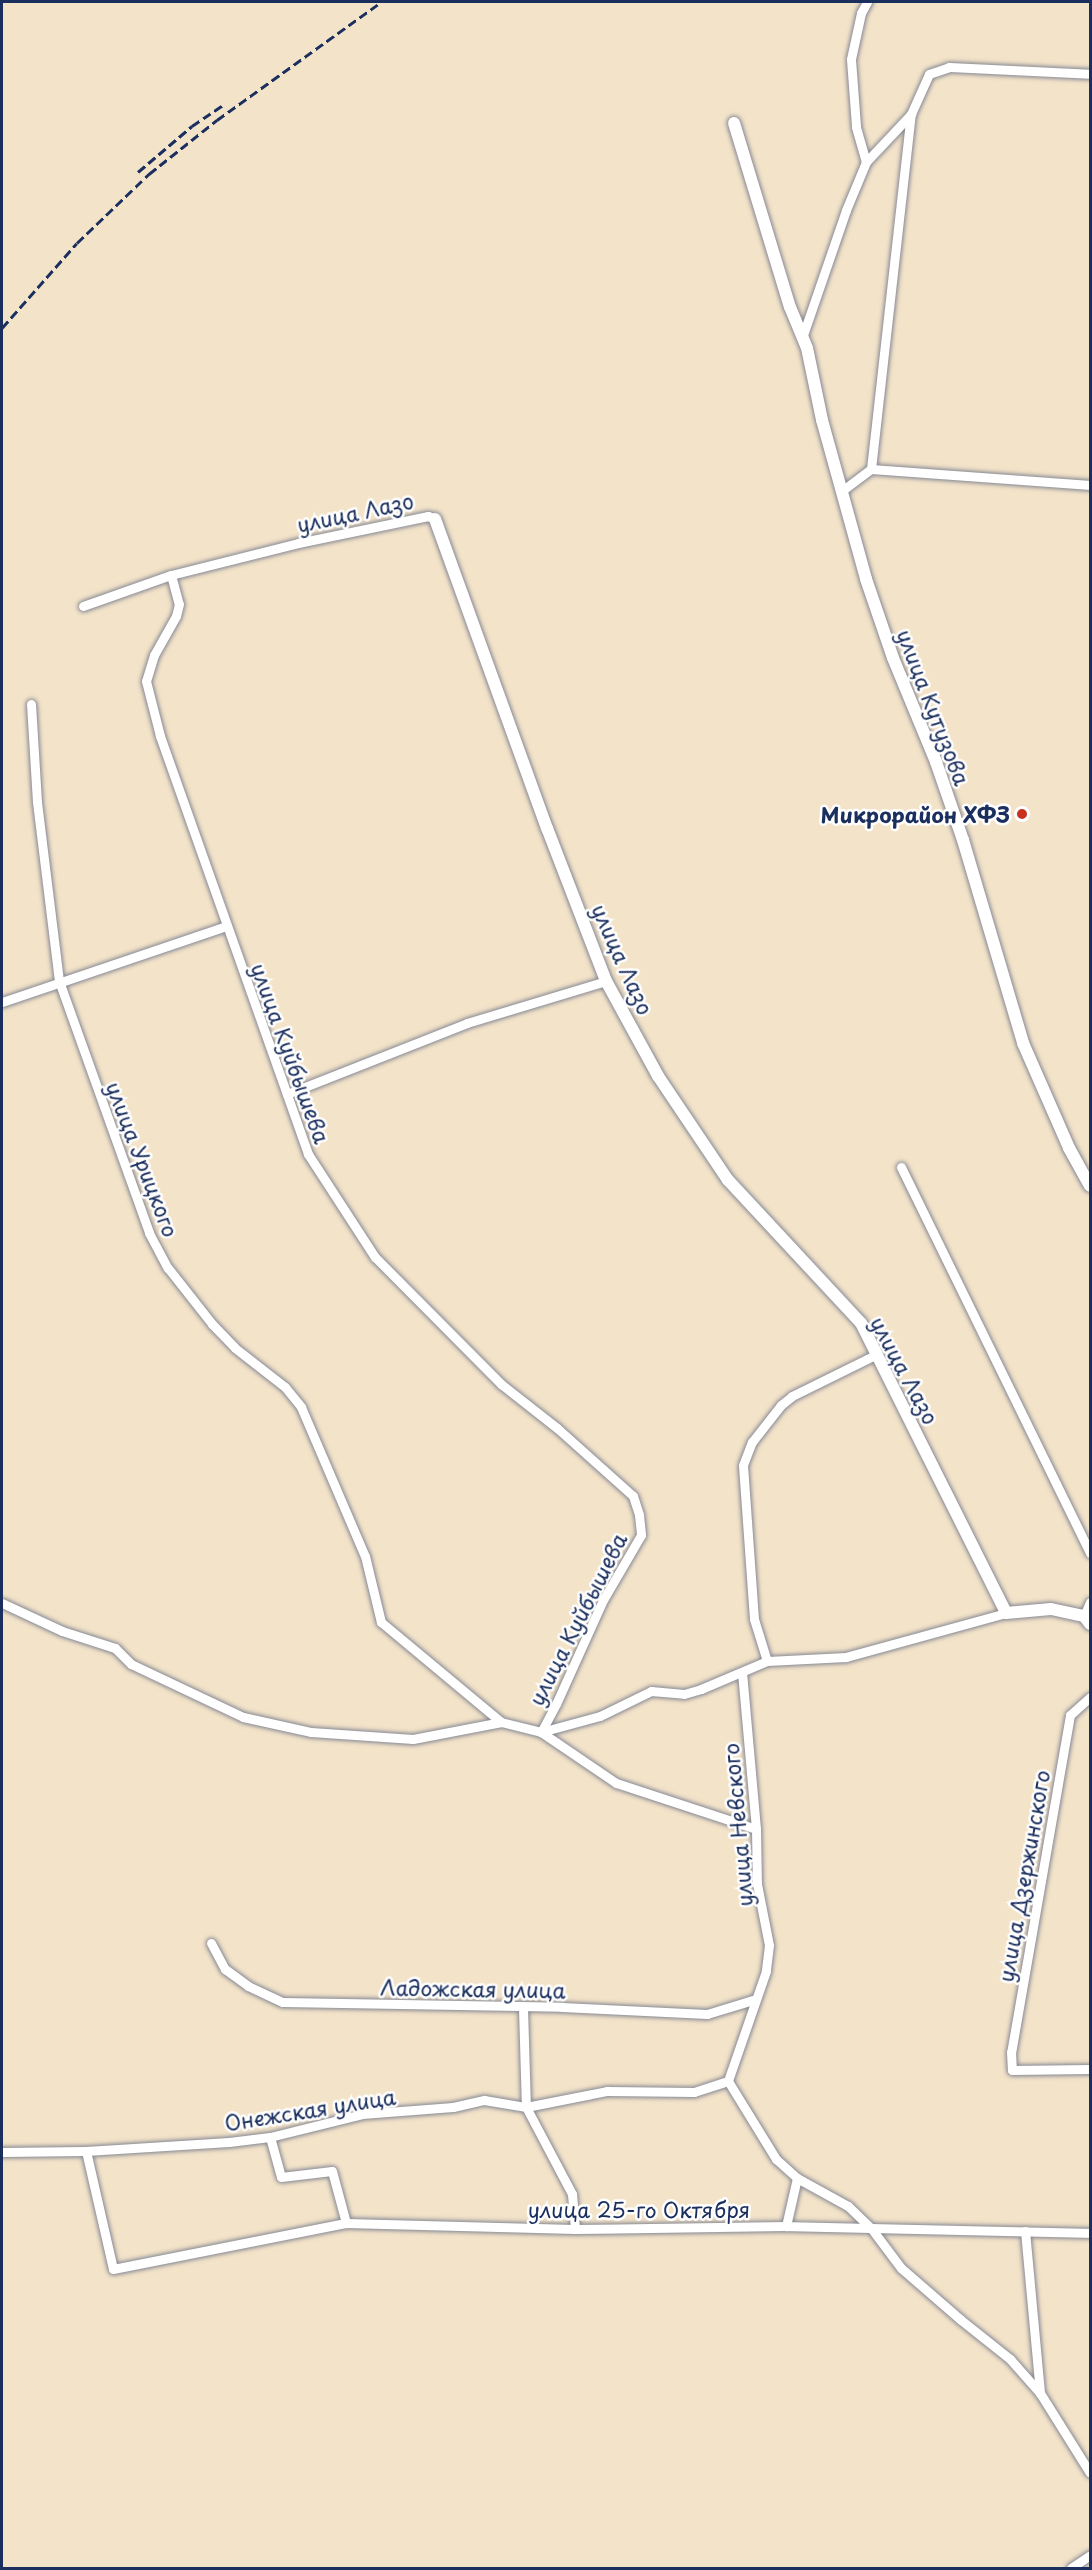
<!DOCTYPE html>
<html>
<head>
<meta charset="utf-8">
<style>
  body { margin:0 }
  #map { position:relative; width:1092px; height:2570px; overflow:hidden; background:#f3e3c9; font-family:"Playpen Sans",sans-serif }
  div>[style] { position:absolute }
  .roads { filter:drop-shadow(0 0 2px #878994) drop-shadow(0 0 2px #878994) }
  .minor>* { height:9px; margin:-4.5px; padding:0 4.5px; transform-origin:4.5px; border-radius:4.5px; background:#fff }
  .tertiary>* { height:12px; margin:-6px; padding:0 6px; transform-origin:6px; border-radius:6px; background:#fff }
  .rail>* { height:3px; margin-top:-1.5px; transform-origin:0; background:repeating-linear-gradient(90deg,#1b2f5e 0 9px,transparent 0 13.5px) }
  .dots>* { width:16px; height:16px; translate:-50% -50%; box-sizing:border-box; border:3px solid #fff; border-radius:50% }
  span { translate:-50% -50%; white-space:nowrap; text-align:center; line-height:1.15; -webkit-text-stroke:5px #fff; paint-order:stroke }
  .street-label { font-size:21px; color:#1b2f5e }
  .poi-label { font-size:21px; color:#1b2f5e; font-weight:700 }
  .right { translate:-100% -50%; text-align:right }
  .frame { position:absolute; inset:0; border:3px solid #1b2f5e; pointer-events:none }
</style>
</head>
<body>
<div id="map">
  <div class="roads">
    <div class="minor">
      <i style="left:866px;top:162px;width:66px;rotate:-46.8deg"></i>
      <i style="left:803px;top:335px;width:132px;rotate:-71deg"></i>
      <i style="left:846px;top:210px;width:52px;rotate:-67.4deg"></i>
      <i style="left:866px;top:162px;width:37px;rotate:-106deg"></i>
      <i style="left:856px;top:126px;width:67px;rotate:-94.3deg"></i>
      <i style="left:851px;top:59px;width:47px;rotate:-77.7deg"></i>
      <i style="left:861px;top:13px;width:13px;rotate:-61deg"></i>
      <i style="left:871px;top:469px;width:220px;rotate:4.2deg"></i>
      <i style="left:843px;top:490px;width:35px;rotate:-37deg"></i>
      <i style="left:871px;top:469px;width:357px;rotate:-83.6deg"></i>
      <i style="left:911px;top:114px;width:44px;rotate:-65.8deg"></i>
      <i style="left:929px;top:74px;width:21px;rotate:-19deg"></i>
      <i style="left:949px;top:67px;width:141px;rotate:2.8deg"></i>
      <i style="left:171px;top:575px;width:30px;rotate:75deg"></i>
      <i style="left:179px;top:604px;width:12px;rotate:104deg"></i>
      <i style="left:176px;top:616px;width:45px;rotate:119.4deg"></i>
      <i style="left:154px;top:655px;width:27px;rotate:107deg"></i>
      <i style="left:146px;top:681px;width:57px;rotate:75.7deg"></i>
      <i style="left:160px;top:736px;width:443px;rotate:70.5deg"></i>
      <i style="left:308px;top:1154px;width:123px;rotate:57deg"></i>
      <i style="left:375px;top:1257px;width:179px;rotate:45.2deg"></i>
      <i style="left:501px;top:1384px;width:71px;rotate:38.2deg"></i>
      <i style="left:557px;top:1428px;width:102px;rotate:41.8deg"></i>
      <i style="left:633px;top:1496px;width:20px;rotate:72deg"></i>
      <i style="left:639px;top:1515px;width:20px;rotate:84deg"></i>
      <i style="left:641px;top:1535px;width:75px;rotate:120.3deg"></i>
      <i style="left:603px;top:1600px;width:114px;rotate:114.3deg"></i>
      <i style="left:556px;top:1704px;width:32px;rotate:118deg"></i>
      <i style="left:83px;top:606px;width:93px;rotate:-19.4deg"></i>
      <i style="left:171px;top:575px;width:131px;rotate:-14.1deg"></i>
      <i style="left:298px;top:543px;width:133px;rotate:-11.7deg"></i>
      <i style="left:428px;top:516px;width:8px;rotate:23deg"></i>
      <i style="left:31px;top:704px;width:98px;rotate:86.5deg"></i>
      <i style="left:37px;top:802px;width:180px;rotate:83deg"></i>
      <i style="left:59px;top:981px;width:268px;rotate:70.3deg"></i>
      <i style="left:149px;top:1233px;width:40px;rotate:62deg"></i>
      <i style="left:168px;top:1268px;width:71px;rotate:51.8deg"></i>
      <i style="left:212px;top:1324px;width:33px;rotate:46deg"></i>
      <i style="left:235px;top:1348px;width:63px;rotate:38deg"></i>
      <i style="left:285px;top:1387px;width:26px;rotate:51deg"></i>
      <i style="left:301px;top:1407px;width:162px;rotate:66.8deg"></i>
      <i style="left:365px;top:1556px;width:68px;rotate:76.4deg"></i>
      <i style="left:381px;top:1622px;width:156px;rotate:39.8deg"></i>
      <i style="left:2px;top:1002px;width:237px;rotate:-18.7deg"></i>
      <i style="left:287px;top:1094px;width:193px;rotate:-21.5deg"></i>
      <i style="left:467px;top:1023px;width:145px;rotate:-16.8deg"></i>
      <i style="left:901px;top:1167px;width:430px;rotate:63.9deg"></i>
      <i style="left:2px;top:1603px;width:66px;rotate:25deg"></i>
      <i style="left:62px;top:1631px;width:56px;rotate:17.8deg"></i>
      <i style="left:115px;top:1648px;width:23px;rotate:45deg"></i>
      <i style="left:131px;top:1664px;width:124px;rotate:25.3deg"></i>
      <i style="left:243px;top:1717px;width:70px;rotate:12.4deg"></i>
      <i style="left:311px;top:1732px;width:102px;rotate:3.9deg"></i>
      <i style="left:413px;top:1739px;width:90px;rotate:-10.9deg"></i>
      <i style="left:501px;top:1722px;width:41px;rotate:14deg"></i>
      <i style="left:541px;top:1732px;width:91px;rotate:34.2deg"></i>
      <i style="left:616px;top:1783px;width:147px;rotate:18.2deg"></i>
      <i style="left:1084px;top:1616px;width:15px;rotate:-67deg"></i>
      <i style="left:767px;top:1661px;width:44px;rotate:-107.2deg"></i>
      <i style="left:754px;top:1619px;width:154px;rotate:-94.1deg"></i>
      <i style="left:743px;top:1465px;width:25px;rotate:-69deg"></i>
      <i style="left:752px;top:1442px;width:47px;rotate:-51.9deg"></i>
      <i style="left:781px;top:1405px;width:14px;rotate:-39deg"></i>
      <i style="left:792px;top:1396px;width:95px;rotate:-26.3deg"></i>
      <i style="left:742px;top:1672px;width:158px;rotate:84.9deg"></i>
      <i style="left:756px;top:1829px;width:55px;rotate:89deg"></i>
      <i style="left:757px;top:1884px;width:62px;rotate:78.9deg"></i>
      <i style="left:769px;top:1945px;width:26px;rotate:97deg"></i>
      <i style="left:766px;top:1971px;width:116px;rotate:109.1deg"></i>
      <i style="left:728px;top:2081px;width:92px;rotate:58.4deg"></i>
      <i style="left:776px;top:2159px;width:28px;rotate:42deg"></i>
      <i style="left:797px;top:2178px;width:58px;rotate:28.8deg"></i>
      <i style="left:848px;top:2206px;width:32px;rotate:44deg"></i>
      <i style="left:871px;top:2228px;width:50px;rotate:53.1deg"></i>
      <i style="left:901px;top:2268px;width:79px;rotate:40.9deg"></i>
      <i style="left:961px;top:2320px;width:63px;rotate:38.5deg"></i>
      <i style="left:1010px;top:2359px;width:45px;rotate:48.6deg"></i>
      <i style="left:1040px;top:2393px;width:94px;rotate:58deg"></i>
      <i style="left:1090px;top:1697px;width:27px;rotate:138deg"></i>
      <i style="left:1070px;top:1715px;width:342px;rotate:99.9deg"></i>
      <i style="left:1011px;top:2052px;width:18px;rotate:87deg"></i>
      <i style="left:1012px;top:2070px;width:78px;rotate:-0.7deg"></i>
      <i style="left:541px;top:1732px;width:61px;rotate:-15.2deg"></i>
      <i style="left:600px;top:1716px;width:57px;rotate:-26.1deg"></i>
      <i style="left:651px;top:1691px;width:33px;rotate:5deg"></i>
      <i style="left:684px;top:1694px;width:18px;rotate:-16deg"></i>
      <i style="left:701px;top:1689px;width:72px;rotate:-23deg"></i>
      <i style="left:767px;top:1661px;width:79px;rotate:-2.9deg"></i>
      <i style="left:846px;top:1657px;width:166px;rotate:-15.4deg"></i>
      <i style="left:211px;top:1943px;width:30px;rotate:62deg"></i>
      <i style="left:225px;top:1969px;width:29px;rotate:36deg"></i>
      <i style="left:248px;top:1986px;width:38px;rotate:25deg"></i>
      <i style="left:283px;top:2002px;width:279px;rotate:1deg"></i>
      <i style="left:562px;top:2007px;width:145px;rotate:2.8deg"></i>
      <i style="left:707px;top:2014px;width:51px;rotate:-17deg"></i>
      <i style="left:523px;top:2008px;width:99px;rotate:88.3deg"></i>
      <i style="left:526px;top:2107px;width:98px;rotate:62.1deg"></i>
      <i style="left:572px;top:2194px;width:35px;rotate:85deg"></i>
      <i style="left:270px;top:2137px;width:41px;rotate:74.6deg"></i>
      <i style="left:281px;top:2177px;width:51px;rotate:-6.7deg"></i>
      <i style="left:332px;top:2171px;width:54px;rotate:74.9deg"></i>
      <i style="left:86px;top:2151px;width:121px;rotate:77.1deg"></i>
      <i style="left:113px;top:2269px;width:237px;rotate:-11.2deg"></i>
      <i style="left:346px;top:2223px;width:229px;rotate:1.5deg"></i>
      <i style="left:575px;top:2229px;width:211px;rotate:-0.8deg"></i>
      <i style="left:786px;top:2226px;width:304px;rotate:1.3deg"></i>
      <i style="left:2px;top:2152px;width:84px;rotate:-0.7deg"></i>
      <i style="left:86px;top:2151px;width:143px;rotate:-3.6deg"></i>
      <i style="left:229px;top:2142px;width:41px;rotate:-7deg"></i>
      <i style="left:270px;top:2137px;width:95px;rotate:-14deg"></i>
      <i style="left:362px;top:2114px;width:91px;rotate:-4.4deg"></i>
      <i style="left:453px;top:2107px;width:32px;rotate:-13deg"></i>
      <i style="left:484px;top:2100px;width:43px;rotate:9.5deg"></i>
      <i style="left:526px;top:2107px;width:83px;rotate:-11.2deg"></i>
      <i style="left:607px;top:2091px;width:87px;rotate:0.7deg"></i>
      <i style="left:694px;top:2092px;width:36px;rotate:-18deg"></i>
      <i style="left:786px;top:2226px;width:49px;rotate:-77.1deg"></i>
      <i style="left:1025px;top:2231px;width:163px;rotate:84.7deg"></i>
      <i style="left:1071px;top:2568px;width:23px;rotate:-34deg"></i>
    </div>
    <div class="tertiary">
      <i style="left:734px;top:123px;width:192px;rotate:73.1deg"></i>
      <i style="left:790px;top:307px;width:44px;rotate:67.5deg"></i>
      <i style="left:807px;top:348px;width:74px;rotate:78.2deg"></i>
      <i style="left:822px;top:420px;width:165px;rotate:74.5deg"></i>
      <i style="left:866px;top:579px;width:83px;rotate:71.1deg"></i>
      <i style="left:893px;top:658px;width:113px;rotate:67.5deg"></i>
      <i style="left:936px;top:762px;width:83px;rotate:70.9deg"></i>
      <i style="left:963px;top:840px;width:212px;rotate:73.5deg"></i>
      <i style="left:1023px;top:1043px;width:115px;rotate:66.3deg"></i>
      <i style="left:1069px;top:1148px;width:43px;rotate:61.1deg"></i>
      <i style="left:435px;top:519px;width:329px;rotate:70.1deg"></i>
      <i style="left:547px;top:828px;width:164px;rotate:68.9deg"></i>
      <i style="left:606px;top:981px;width:108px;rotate:61.3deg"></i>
      <i style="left:658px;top:1076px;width:125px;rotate:56.1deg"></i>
      <i style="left:728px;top:1180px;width:195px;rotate:47.1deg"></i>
      <i style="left:861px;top:1323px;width:324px;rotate:63.4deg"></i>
      <i style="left:1006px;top:1613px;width:45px;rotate:-5.1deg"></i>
      <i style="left:1051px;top:1609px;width:34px;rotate:12deg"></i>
      <i style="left:1084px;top:1616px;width:10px;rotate:53deg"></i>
    </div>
  </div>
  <div class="rail">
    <i style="left:138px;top:172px;width:71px;rotate:-40.4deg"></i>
    <i style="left:192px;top:126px;width:37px;rotate:-34deg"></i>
    <i style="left:2px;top:328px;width:113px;rotate:-48.6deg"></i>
    <i style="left:77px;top:243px;width:100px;rotate:-43.8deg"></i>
    <i style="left:149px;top:174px;width:87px;rotate:-38.5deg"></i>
    <i style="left:217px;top:120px;width:202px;rotate:-35.7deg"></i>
  </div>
  <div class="dots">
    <i style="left:1022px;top:814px;background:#c8321e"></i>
  </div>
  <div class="street-label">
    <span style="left:355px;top:512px;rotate:-12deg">улица Лазо</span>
    <span style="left:934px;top:707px;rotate:69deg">улица Кутузова</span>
    <span style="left:623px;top:959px;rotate:66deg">улица Лазо</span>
    <span style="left:291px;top:1053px;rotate:70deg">улица Куйбышева</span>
    <span style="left:143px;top:1159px;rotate:69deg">улица Урицкого</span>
    <span style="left:905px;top:1370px;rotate:62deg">улица Лазо</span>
    <span style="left:577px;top:1619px;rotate:-63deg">улица Куйбышева</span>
    <span style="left:737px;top:1825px;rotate:-95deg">улица Невского</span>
    <span style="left:1023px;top:1876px;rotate:-80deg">улица Дзержинского</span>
    <span style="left:473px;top:1988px;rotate:1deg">Ладожская улица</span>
    <span style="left:310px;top:2109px;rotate:-9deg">Онежская улица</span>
    <span style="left:639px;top:2209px">улица 25-го Октября</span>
  </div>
  <div class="poi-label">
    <span class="right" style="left:1010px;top:814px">Микрорайон ХФЗ</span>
  </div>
  <div class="frame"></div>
</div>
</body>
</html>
